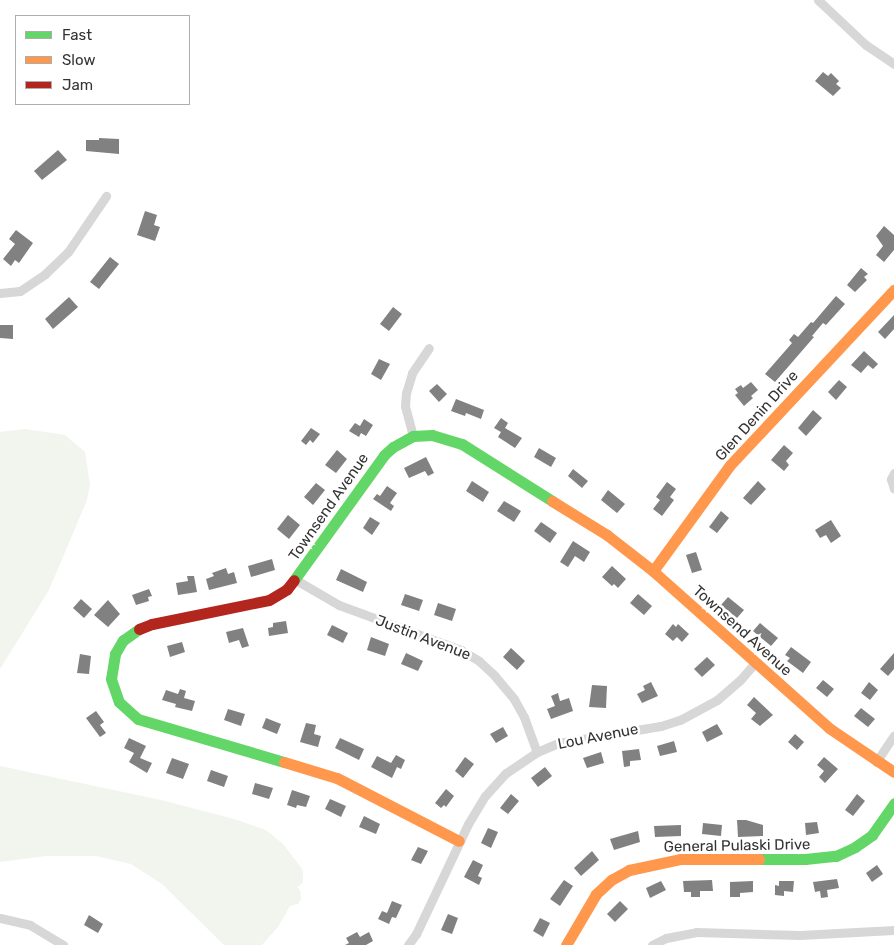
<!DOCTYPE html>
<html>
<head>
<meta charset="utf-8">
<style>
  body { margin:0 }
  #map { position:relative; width:894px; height:945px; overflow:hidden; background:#fff; font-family:Rubik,sans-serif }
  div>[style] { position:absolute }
  .green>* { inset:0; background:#f1f5ed }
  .building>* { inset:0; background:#818181 }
  .street>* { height:9px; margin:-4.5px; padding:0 4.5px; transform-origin:4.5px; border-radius:4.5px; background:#d7d7d7 }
  .fast>* { height:11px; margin:-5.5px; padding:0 5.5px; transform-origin:5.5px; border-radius:5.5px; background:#63d668 }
  .slow>* { height:11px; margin:-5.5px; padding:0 5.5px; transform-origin:5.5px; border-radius:5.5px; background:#ff974d }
  .jam>* { height:11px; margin:-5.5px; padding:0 5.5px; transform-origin:5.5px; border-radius:5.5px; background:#b3261e }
  span { translate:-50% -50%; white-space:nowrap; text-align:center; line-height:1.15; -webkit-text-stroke:5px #fff; paint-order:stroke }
  .street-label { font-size:15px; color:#333 }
  .legend { position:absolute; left:15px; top:15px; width:175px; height:90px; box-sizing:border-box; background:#fff; border:1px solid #adadad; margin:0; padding:6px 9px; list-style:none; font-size:15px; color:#333 }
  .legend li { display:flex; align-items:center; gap:10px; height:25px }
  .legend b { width:25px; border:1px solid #adadad }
</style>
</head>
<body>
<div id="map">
  <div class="green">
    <i style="clip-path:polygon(25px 429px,65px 435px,85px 452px,90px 485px,87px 500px,49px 590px,0 669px,0 432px)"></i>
    <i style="clip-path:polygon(0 766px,161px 800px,234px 819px,266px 830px,283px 844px,303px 870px,303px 883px,297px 887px,300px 890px,301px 899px,298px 904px,290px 906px,278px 927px,262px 945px,224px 945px,162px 884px,131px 864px,96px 856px,46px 856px,0 862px)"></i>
  </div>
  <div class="building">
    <i style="clip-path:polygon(823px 72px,828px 76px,831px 73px,839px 81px,836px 84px,841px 88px,833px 96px,815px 81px)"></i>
    <i style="clip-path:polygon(99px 138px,119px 139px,119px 154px,86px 151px,86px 140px,99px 140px)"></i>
    <i style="clip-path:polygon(58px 150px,67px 160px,42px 180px,34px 171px)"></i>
    <i style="clip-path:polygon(145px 211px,157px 215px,154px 225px,160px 227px,155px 241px,137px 235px)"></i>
    <i style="clip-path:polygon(884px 226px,894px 235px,894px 250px,884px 262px,876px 255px,883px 246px,876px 236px)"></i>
    <i style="clip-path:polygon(16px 230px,33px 243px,19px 263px,15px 260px,11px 266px,3px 259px,15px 244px,9px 239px)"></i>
    <i style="clip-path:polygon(110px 257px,119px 264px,99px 289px,90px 282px)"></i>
    <i style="clip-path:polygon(861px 268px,868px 274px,864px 277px,867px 280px,855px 292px,847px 285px)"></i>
    <i style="clip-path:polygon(836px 296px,845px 304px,826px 325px,823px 323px,812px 336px,814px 337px,775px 382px,765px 374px,792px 343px,789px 340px,794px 334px,798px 337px,811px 322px,813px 323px)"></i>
    <i style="clip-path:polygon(69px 297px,78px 307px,53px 329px,45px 319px)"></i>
    <i style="clip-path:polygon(393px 307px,402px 314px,389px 331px,380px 324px)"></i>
    <i style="clip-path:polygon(894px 315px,894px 329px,885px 339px,878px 332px)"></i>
    <i style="clip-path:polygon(0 325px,13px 325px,13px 339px,0 338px)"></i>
    <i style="clip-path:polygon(864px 351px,878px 364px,873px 369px,868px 365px,861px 373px,851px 365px)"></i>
    <i style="clip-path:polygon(379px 359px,390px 364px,381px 380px,371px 374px)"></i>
    <i style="clip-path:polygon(839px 380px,847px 387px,836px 400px,828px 392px)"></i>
    <i style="clip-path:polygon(751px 382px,758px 390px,751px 396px,753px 398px,744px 406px,735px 395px,738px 393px,735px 389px,741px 385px,743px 388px)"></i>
    <i style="clip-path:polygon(437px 384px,447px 394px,439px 402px,429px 391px)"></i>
    <i style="clip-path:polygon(456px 399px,484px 410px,481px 419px,466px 413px,465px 416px,451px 411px)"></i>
    <i style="clip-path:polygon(813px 410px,822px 418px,806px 436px,798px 428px)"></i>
    <i style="clip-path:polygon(501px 418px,508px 423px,505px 428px,522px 438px,515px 448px,498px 437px,501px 432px,494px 428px)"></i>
    <i style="clip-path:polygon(364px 419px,373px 425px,366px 436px,361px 433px,359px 437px,349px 431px,355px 423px,360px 426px)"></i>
    <i style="clip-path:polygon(311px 428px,320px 434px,313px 443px,310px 440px,306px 445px,301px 441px)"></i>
    <i style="clip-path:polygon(784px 445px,793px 453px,786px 461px,789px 465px,784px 471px,771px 460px)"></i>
    <i style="clip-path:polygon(539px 448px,556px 458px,551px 467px,534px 457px)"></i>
    <i style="clip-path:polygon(337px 450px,347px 459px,336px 473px,325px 465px)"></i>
    <i style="clip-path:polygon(426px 457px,434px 473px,428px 476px,425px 471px,409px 478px,404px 468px)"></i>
    <i style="clip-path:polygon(573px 469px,588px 481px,582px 488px,568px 476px)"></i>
    <i style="clip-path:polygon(472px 481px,489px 492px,483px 502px,466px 491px)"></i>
    <i style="clip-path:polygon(758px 481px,766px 489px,751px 505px,743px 498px)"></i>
    <i style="clip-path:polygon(667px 482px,676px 489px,670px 497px,674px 500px,662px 516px,653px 509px,660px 500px,656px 497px)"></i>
    <i style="clip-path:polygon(316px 483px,325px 490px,313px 505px,304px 497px)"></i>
    <i style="clip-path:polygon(387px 486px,397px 493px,390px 503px,394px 506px,391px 511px,373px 499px,377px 494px,380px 496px)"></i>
    <i style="clip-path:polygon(608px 490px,625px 504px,617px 513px,601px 500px)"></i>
    <i style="clip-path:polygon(504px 501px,521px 511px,514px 522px,497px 511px)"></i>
    <i style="clip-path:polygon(721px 511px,729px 518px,717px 533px,709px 527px)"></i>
    <i style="clip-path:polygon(288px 515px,300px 525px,289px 539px,277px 529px)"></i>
    <i style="clip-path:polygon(370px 517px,380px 523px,372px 535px,363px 528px)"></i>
    <i style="clip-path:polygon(831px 520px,841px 536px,831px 543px,826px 535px,820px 538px,815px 530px)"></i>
    <i style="clip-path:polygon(541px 522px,557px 533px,550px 543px,534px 531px)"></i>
    <i style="clip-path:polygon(573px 541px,590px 552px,584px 562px,575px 556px,568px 567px,560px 562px)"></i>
    <i style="clip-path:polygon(696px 552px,702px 570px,692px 573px,686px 555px)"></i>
    <i style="clip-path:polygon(272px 559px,275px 570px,251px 577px,248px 566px)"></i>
    <i style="clip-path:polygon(612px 566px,626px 579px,618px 588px,614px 584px,612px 586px,602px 577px)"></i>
    <i style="clip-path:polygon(226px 568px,228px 574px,234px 572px,237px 583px,209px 590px,206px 579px,214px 576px,212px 573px)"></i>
    <i style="clip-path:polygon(341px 569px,367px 582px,363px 592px,336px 580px)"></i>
    <i style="clip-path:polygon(187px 576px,194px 576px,197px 592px,178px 595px,176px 583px,188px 581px)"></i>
    <i style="clip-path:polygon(149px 589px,152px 596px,148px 597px,149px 601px,136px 605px,132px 595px)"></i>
    <i style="clip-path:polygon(405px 594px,423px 600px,419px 611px,401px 605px)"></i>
    <i style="clip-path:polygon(638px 594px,652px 606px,644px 615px,630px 603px)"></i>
    <i style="clip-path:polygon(728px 597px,744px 610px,737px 618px,721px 605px)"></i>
    <i style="clip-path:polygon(81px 599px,92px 609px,84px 618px,73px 608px)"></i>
    <i style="clip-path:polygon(108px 600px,120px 614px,108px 627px,94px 615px)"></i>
    <i style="clip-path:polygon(438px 603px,456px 609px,452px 621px,434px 615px)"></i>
    <i style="clip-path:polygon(286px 621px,288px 633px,269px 636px,268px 628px,273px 627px,273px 623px)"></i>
    <i style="clip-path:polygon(760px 623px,778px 638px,771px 646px,753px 631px)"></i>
    <i style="clip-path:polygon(673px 624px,676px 627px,678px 624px,689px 634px,682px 642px,677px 637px,673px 641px,665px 634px)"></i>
    <i style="clip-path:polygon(332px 625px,348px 633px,343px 643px,327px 635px)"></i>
    <i style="clip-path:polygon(243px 628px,249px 646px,242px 648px,239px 640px,229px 643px,226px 632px)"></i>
    <i style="clip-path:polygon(371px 637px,389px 644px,385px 656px,367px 650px)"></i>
    <i style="clip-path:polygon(182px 642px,185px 652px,170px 657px,167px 646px)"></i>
    <i style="clip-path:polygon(791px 647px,811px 662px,803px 673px,787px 661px,790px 658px,785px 655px)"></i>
    <i style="clip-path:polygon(511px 648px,525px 661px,517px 670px,503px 657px)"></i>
    <i style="clip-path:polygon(406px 653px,423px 661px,418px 671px,401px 664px)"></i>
    <i style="clip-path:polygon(894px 653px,894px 669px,888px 676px,880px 669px)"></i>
    <i style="clip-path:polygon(80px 654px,91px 656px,89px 674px,77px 673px)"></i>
    <i style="clip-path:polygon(707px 657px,715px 665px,702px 677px,694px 669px)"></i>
    <i style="clip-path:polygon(823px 680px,834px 689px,827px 697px,816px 688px)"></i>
    <i style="clip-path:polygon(651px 682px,658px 696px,642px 703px,637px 694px,645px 690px,643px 686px)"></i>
    <i style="clip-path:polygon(869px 682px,878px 690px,870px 700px,861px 693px)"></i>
    <i style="clip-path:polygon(592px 685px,607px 686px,606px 708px,589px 707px)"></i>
    <i style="clip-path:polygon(180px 689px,186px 691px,184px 698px,195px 701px,192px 711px,175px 707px,176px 704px,162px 700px,166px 690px,178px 694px)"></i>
    <i style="clip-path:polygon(558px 693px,560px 701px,569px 698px,573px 711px,551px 719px,547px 709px,555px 706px,551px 696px)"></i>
    <i style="clip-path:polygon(754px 697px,773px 715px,760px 726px,751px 719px,756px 713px,747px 705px)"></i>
    <i style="clip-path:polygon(861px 708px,875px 719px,868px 727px,854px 716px)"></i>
    <i style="clip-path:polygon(228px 709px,245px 714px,241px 726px,224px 720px)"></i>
    <i style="clip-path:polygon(96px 711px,104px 722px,100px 725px,106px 733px,100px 737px,86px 718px)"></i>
    <i style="clip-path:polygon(266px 718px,281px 724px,277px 734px,262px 728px)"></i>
    <i style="clip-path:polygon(306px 723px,316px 725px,314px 734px,321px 736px,318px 747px,300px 742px)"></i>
    <i style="clip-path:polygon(717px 724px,723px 734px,707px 742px,702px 732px)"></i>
    <i style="clip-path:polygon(503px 727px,508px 736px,496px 743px,490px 734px)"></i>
    <i style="clip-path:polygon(795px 734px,804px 742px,797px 750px,788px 742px)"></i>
    <i style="clip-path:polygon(129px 738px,146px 746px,140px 758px,152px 763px,147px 773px,129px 762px,134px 753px,124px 748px)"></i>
    <i style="clip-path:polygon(340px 738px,364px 749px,359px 760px,335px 748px)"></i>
    <i style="clip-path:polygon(674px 741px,677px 752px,660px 756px,657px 746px)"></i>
    <i style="clip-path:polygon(639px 749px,641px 760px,630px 761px,630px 766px,624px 767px,622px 751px)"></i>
    <i style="clip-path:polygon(601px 752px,604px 763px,587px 768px,583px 758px)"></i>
    <i style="clip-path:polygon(396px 755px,405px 760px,401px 769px,397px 767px,392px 778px,371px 767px,377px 756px,391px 763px)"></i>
    <i style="clip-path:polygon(465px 757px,474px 764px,463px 778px,455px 771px)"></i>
    <i style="clip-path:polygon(824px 757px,838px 769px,825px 783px,819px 777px,824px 771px,817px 765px)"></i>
    <i style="clip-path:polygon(172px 758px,189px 764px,183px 779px,166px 773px)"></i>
    <i style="clip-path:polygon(545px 767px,552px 776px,538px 787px,531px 778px)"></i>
    <i style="clip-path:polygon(211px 770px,228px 776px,224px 787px,207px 781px)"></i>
    <i style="clip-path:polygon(255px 783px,273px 788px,269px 799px,252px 794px)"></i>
    <i style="clip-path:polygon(446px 789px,454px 796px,446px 807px,444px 805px,441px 808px,435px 803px)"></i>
    <i style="clip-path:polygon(292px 790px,310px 796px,306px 807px,297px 805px,296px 808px,287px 805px)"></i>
    <i style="clip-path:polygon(511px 794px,519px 801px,508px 814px,500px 808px)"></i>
    <i style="clip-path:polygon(857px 794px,865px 801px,853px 816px,845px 810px)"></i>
    <i style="clip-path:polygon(330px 799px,346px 806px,341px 817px,325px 809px)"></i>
    <i style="clip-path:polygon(364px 816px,380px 824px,376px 834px,359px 827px)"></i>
    <i style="clip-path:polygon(737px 820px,746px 820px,763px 825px,763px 836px,738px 837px)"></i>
    <i style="clip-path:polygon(817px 822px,819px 833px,806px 835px,805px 823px)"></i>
    <i style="clip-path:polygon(703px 823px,722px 825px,721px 836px,702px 834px)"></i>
    <i style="clip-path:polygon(681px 825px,681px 836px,655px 837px,654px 826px)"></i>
    <i style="clip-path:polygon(488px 828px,498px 832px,491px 848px,481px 843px)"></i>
    <i style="clip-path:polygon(638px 831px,640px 842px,614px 850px,610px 839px)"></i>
    <i style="clip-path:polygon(418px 847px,428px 851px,421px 864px,411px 860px)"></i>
    <i style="clip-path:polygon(592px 851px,599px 860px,581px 876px,574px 868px)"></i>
    <i style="clip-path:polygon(473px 860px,483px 865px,478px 876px,482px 878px,479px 885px,464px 877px)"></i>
    <i style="clip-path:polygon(877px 865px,883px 874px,872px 882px,866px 873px)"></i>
    <i style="clip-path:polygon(837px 879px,839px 888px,827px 890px,828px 897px,821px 898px,820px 891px,815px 892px,813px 882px)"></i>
    <i style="clip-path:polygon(564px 880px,573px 886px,560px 906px,550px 899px)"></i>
    <i style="clip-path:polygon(712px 880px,713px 891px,700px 891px,700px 897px,691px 897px,691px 892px,684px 892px,683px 881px)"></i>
    <i style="clip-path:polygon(661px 881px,666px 890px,650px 898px,646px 888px)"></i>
    <i style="clip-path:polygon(753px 881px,753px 892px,740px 893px,740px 897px,730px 897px,730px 882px)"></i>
    <i style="clip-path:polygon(779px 881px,794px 881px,793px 892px,784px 891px,784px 896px,775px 895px,775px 885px,779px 886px)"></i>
    <i style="clip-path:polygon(392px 901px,402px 905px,396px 918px,392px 917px,389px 924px,378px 919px,382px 911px,387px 913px)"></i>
    <i style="clip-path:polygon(620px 901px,628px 909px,615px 922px,607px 914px)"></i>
    <i style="clip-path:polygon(448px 914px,458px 918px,452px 934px,441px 930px)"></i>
    <i style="clip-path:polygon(89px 915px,103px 924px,98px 933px,84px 925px)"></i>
    <i style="clip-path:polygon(540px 918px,550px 923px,543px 937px,533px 931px)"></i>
    <i style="clip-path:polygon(357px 932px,360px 937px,369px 932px,373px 941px,366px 945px,345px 945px,349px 943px,346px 938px)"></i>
  </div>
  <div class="street">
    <i style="left:818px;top:0;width:66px;rotate:43.2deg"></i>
    <i style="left:866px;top:45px;width:34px;rotate:34deg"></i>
    <i style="left:0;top:293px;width:20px;rotate:-6deg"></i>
    <i style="left:20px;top:291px;width:30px;rotate:-34deg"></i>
    <i style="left:45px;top:274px;width:32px;rotate:-44deg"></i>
    <i style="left:68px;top:252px;width:68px;rotate:-55.8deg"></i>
    <i style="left:413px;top:436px;width:31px;rotate:-105deg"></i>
    <i style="left:405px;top:406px;width:13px;rotate:-86deg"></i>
    <i style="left:406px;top:393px;width:21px;rotate:-73deg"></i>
    <i style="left:412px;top:373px;width:30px;rotate:-56deg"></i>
    <i style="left:894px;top:473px;width:7px;rotate:117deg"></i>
    <i style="left:891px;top:479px;width:10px;rotate:73deg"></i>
    <i style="left:296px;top:580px;width:50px;rotate:30.2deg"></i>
    <i style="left:339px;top:605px;width:130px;rotate:20.2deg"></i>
    <i style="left:461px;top:650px;width:21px;rotate:31deg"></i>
    <i style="left:479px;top:661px;width:21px;rotate:43deg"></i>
    <i style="left:494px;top:675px;width:31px;rotate:50deg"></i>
    <i style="left:514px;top:699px;width:21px;rotate:61deg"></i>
    <i style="left:524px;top:717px;width:37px;rotate:70deg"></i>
    <i style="left:876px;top:762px;width:32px;rotate:-56deg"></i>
    <i style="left:0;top:918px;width:31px;rotate:13deg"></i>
    <i style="left:30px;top:925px;width:39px;rotate:31deg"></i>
    <i style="left:408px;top:945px;width:14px;rotate:-54deg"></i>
    <i style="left:416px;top:934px;width:122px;rotate:-64.7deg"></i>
    <i style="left:468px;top:824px;width:33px;rotate:-59deg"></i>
    <i style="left:485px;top:796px;width:31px;rotate:-48deg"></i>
    <i style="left:506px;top:773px;width:37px;rotate:-34deg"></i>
    <i style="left:537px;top:752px;width:23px;rotate:-23deg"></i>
    <i style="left:558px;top:743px;width:104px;rotate:-9.4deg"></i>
    <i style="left:661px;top:726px;width:20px;rotate:-18deg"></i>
    <i style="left:680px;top:720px;width:42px;rotate:-28.4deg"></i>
    <i style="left:717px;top:700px;width:32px;rotate:-41deg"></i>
    <i style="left:741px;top:679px;width:21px;rotate:-49deg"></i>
    <i style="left:652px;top:945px;width:16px;rotate:-27deg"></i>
    <i style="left:666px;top:938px;width:31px;rotate:-11deg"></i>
    <i style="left:696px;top:932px;width:104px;rotate:1.7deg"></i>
    <i style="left:800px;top:935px;width:94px;rotate:-3deg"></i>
  </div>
  <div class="fast">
    <i style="left:294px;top:580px;width:154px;rotate:-54.2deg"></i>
    <i style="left:384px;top:455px;width:12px;rotate:-42deg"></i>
    <i style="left:393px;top:447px;width:23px;rotate:-29deg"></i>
    <i style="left:413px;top:436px;width:19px;rotate:-3deg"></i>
    <i style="left:432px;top:435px;width:31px;rotate:17deg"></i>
    <i style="left:462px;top:444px;width:107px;rotate:32.3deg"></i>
    <i style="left:139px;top:629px;width:19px;rotate:145deg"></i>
    <i style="left:123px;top:640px;width:16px;rotate:120deg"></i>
    <i style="left:115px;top:654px;width:25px;rotate:99deg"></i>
    <i style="left:111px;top:679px;width:24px;rotate:71deg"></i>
    <i style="left:119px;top:702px;width:25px;rotate:42deg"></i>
    <i style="left:138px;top:719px;width:152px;rotate:16.4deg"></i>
    <i style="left:759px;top:859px;width:46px"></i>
    <i style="left:805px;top:859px;width:31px;rotate:-6deg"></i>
    <i style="left:836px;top:856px;width:21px;rotate:-25deg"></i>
    <i style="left:855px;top:847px;width:21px;rotate:-35deg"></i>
    <i style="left:872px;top:835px;width:39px;rotate:-55deg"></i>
  </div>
  <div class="slow">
    <i style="left:552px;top:501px;width:65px;rotate:31.7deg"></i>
    <i style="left:607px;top:535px;width:58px;rotate:38deg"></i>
    <i style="left:653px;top:571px;width:236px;rotate:41.7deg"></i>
    <i style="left:829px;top:728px;width:78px;rotate:34.1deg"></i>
    <i style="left:653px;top:571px;width:131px;rotate:-54deg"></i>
    <i style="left:730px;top:465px;width:240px;rotate:-46.9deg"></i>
    <i style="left:284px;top:762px;width:55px;rotate:16.8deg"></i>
    <i style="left:337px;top:778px;width:137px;rotate:27.3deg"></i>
    <i style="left:566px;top:945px;width:59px;rotate:-59.5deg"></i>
    <i style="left:596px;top:894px;width:21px;rotate:-43deg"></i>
    <i style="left:611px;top:880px;width:21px;rotate:-29deg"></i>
    <i style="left:629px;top:870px;width:52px;rotate:-12.2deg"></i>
    <i style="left:680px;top:859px;width:79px"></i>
  </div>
  <div class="jam">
    <i style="left:139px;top:629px;width:14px;rotate:-21deg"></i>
    <i style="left:152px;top:624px;width:119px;rotate:-11.6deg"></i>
    <i style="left:269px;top:600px;width:21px;rotate:-31deg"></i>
    <i style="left:287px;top:589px;width:11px;rotate:-52deg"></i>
  </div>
  <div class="street-label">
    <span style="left:757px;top:416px;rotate:-48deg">Glen Denin Drive</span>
    <span style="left:329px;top:507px;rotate:-55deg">Townsend Avenue</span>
    <span style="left:742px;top:631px;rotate:42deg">Townsend Avenue</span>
    <span style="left:423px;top:638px;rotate:21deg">Justin Avenue</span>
    <span style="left:598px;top:737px;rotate:-11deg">Lou Avenue</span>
    <span style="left:737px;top:846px;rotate:-1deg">General Pulaski Drive</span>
  </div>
  <ul class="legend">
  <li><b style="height:6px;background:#63d668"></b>Fast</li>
  <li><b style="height:6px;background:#ff974d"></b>Slow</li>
  <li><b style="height:6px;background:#b3261e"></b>Jam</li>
  </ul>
</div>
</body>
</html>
